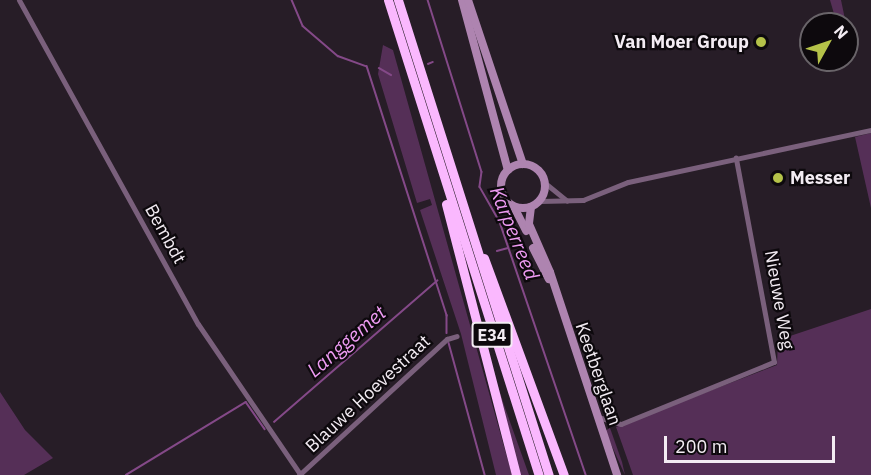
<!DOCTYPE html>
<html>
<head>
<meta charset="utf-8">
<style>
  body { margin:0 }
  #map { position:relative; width:871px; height:475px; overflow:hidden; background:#271d27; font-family:"IBM Plex Sans",sans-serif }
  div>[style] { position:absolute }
  .green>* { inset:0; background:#552f57 }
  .stream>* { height:1.5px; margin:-0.75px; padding:0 0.75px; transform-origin:0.75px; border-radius:0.75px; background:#844988 }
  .minor>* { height:5px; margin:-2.5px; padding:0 2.5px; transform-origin:2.5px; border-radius:2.5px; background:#7a607c }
  .secondary>* { height:8px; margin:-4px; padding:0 4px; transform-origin:4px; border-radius:4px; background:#ae84b0 }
  .secondary>.ring { margin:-4px; padding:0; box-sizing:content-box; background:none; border:8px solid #ae84b0; border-radius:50% }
  .motorway>* { height:9px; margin:-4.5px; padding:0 4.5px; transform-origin:4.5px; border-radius:4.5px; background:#fab8fe }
  .dots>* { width:16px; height:16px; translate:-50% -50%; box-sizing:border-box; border:3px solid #0d090d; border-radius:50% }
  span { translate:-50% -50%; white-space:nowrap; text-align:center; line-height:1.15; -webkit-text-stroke:4.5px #0d090d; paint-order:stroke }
  .shield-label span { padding:2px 4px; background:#0d090d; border:2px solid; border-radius:4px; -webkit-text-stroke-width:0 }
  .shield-label { font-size:16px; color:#f3ecf3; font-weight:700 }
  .poi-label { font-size:18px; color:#f3ecf3; font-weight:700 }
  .right { translate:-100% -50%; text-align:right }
  .left { translate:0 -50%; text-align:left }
  .street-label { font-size:18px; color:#f3ecf3 }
  .water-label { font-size:20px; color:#ee9bf3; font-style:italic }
  .north { position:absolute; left:799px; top:12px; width:60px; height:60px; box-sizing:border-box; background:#0d090d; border:2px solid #696469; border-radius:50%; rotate:50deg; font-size:16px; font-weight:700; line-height:24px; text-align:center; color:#f3ecf3 }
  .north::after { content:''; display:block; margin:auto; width:21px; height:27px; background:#b5c249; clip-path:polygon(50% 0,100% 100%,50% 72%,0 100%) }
  .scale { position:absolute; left:664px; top:436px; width:171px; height:27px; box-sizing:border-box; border:3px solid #f3ecf3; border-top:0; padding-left:8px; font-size:18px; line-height:21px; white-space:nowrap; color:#f3ecf3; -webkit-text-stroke:4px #0d090d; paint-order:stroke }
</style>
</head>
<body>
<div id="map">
  <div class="green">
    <i style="clip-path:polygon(830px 0,841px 0,846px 24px,837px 24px)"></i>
    <i style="clip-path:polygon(383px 45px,393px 50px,512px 475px,496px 475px,461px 334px,420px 210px,432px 205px,430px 199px,417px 203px,378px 74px)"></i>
    <i style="clip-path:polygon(871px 133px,871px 208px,855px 137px)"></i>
    <i style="clip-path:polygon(871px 309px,871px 475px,633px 475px,616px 427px,777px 365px,778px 340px)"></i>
    <i style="clip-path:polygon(486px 349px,504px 405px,529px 475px,518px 475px)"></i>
    <i style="clip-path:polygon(0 392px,25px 430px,53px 458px,24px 475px,0 475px)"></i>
    <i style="clip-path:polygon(610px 428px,622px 462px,625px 475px,605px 431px)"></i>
  </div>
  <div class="stream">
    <i style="left:292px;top:0;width:28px;rotate:67deg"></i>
    <i style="left:303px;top:26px;width:46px;rotate:40.6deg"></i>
    <i style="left:338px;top:56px;width:30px;rotate:20deg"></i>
    <i style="left:428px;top:0;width:180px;rotate:72.6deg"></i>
    <i style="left:482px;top:172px;width:15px;rotate:98deg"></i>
    <i style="left:480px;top:187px;width:40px;rotate:60.3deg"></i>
    <i style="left:500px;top:222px;width:267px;rotate:71.2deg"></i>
    <i style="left:428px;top:64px;width:5px;rotate:-22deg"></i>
    <i style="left:367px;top:66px;width:262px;rotate:72.2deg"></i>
    <i style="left:447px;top:315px;width:18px;rotate:90deg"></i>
    <i style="left:379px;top:68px;width:14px;rotate:30deg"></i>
    <i style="left:497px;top:251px;width:11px;rotate:-15deg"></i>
    <i style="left:449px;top:343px;width:137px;rotate:74.7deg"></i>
    <i style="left:274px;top:422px;width:216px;rotate:-40.9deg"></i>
    <i style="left:126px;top:475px;width:140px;rotate:-31.3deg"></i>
    <i style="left:246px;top:402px;width:33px;rotate:55deg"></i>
  </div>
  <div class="minor">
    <i style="left:19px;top:0;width:370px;rotate:61.1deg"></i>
    <i style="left:198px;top:324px;width:181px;rotate:55.8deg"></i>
    <i style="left:545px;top:183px;width:28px;rotate:39deg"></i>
    <i style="left:540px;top:201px;width:43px;rotate:-1.3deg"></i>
    <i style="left:583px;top:200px;width:48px;rotate:-21.8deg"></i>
    <i style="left:628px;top:182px;width:249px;rotate:-12.1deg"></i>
    <i style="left:598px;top:417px;width:24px;rotate:17deg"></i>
    <i style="left:621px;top:424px;width:165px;rotate:-22.1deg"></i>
    <i style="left:774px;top:362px;width:208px;rotate:-100.6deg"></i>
    <i style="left:299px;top:475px;width:201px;rotate:-42.6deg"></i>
    <i style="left:447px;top:339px;width:10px;rotate:-17deg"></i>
  </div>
  <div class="secondary">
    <i style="left:462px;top:0;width:176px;rotate:74.9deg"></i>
    <i style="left:468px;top:0;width:173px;rotate:71.5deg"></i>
    <i class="ring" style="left:501px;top:164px;width:36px;height:36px"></i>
    <i style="left:514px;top:207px;width:27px;rotate:63deg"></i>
    <i style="left:531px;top:207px;width:17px;rotate:97deg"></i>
    <i style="left:529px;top:224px;width:52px;rotate:66.4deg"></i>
    <i style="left:550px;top:272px;width:214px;rotate:71.7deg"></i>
    <i style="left:533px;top:248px;width:35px;rotate:63deg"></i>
  </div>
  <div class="motorway">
    <i style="left:388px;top:0;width:498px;rotate:72.4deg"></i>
    <i style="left:398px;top:0;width:498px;rotate:72.4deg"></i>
    <i style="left:446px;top:204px;width:280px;rotate:75.5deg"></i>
    <i style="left:484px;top:258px;width:231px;rotate:69.8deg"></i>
  </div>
  <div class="dots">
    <i style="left:761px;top:42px;background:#b5c249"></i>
    <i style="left:778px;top:178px;background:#b5c249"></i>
  </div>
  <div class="shield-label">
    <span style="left:492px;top:335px">E34</span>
  </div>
  <div class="poi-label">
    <span class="right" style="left:749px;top:42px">Van Moer Group</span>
    <span class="left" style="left:790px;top:178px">Messer</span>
  </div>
  <div class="street-label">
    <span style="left:165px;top:234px;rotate:61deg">Bembdt</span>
    <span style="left:779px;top:300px;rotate:80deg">Nieuwe Weg</span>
    <span style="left:598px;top:374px;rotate:71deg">Keetberglaan</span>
    <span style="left:368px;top:394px;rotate:-43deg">Blauwe Hoevestraat</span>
  </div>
  <div class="water-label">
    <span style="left:515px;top:233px;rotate:68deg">Karperreed</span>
    <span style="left:346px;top:341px;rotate:-41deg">Langgemet</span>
  </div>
  <div class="north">N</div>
  <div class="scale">200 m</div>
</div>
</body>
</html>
